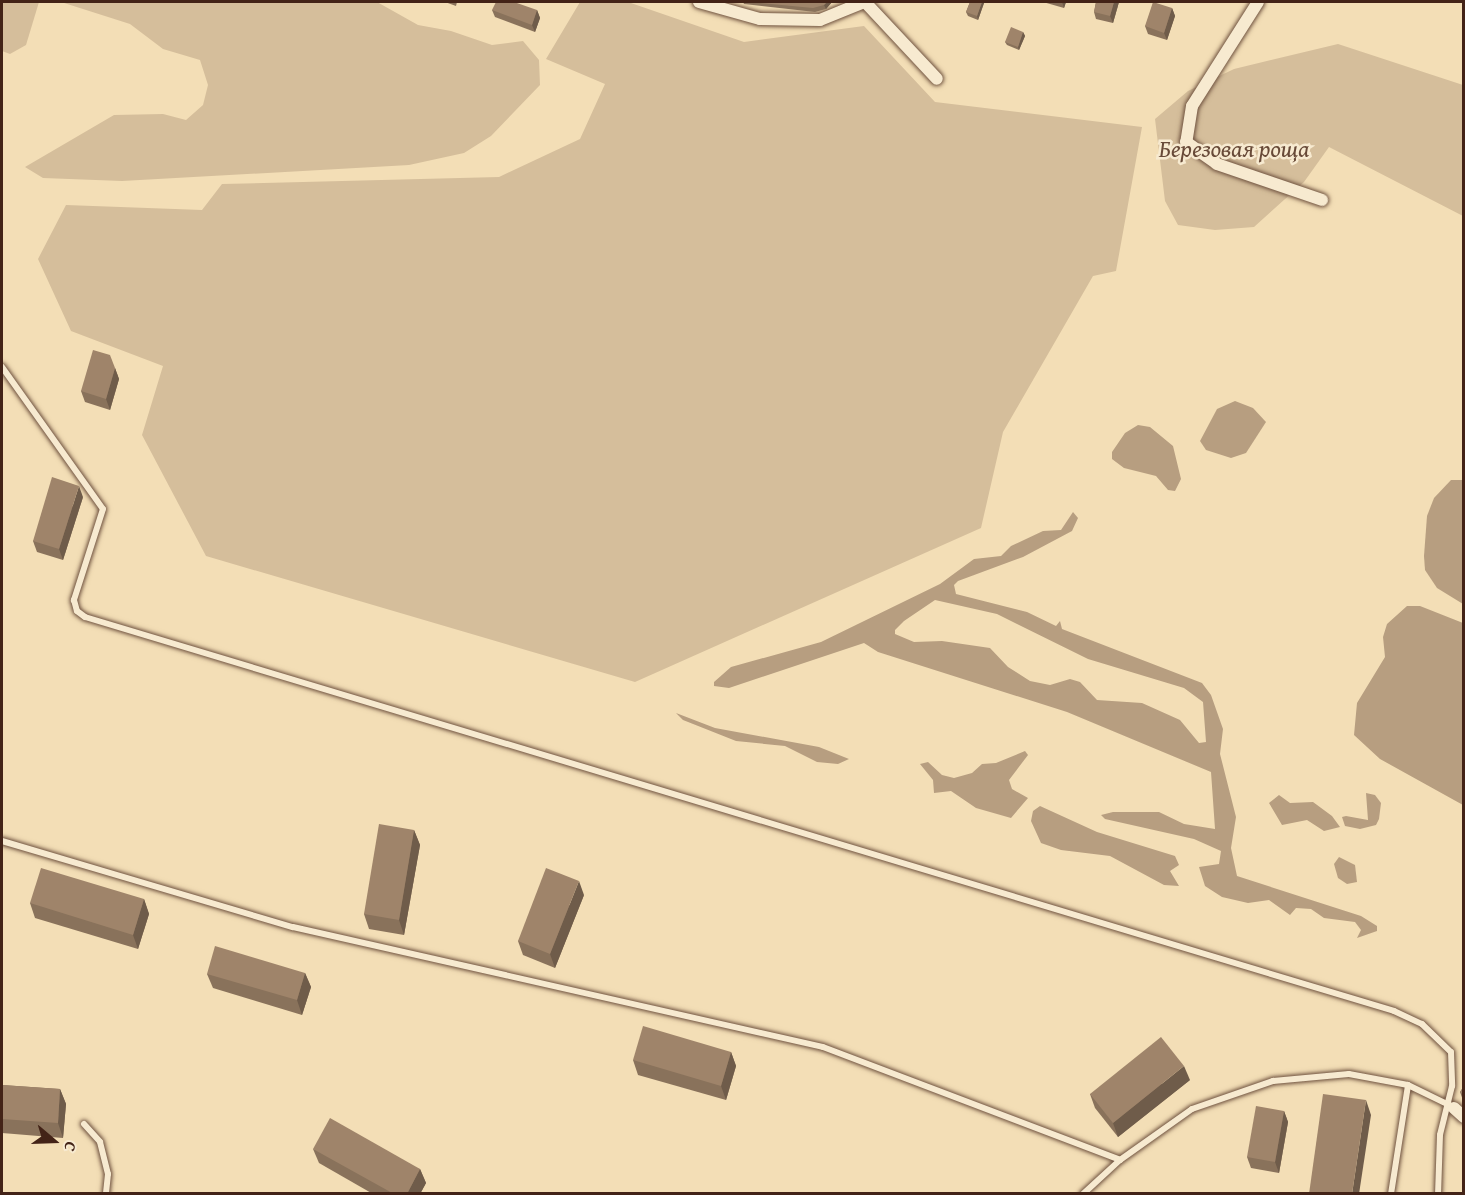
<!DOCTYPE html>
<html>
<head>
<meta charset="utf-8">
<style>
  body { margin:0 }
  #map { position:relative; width:1465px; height:1195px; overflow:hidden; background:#f3deb6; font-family:"Gentium Book Plus",serif }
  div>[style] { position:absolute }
  .green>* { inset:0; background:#d5be9b }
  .water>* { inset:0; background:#b79e80 }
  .roads { filter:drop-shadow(0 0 2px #6f523f) drop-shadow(0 0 2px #6f523f) }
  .service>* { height:6px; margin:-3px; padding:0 3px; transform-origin:3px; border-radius:3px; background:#f7ead0 }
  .minor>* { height:12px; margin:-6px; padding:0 6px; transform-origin:6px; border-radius:6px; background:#f7ead0 }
  .wall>* { inset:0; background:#89725b }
  .shaded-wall>* { inset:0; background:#6f5c4a }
  .building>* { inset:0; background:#9f846a }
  span { translate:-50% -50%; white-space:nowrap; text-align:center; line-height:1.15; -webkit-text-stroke:5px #f7ead0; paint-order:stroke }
  .park-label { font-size:24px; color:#684a38; font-style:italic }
  .frame { position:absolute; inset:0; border:3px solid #432317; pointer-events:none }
  .north { position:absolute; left:24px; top:1111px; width:60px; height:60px; -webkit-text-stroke:4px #f7ead0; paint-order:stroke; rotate:109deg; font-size:16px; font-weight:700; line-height:24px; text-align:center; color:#432317 }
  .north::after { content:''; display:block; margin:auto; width:21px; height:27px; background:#432317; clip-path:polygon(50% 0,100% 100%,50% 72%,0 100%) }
</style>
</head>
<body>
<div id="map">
  <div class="green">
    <i style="clip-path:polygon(2px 2px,39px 2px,26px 45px,10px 54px,2px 51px)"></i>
    <i style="clip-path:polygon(61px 2px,377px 2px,418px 25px,451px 31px,492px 45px,523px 41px,539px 60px,540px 85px,491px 136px,464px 153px,409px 165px,122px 181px,43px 178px,25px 167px,114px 115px,163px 114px,186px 120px,203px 105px,208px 85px,200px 60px,163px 49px,130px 24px)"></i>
    <i style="clip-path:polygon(580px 2px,628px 2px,744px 42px,864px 26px,935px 102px,1142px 127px,1116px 271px,1093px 276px,1003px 432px,981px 528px,635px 682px,206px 556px,142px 435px,163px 366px,71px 331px,38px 259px,66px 205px,202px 210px,222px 184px,499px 177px,580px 139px,605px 84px,546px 59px)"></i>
    <i style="clip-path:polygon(1338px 44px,1463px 85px,1463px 216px,1329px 147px,1304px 182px,1254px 227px,1215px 230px,1178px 225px,1165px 201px,1155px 119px,1188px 91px,1234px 69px)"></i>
  </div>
  <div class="water">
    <i style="clip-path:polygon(1235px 401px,1253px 408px,1266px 422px,1246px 453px,1231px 458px,1206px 450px,1200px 441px,1217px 409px)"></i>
    <i style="clip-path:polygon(1138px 425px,1150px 427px,1173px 446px,1181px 479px,1175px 491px,1168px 490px,1156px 476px,1124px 468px,1112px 459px,1112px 452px,1125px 433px)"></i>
    <i style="clip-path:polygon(1451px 480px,1463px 480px,1463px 604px,1437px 588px,1425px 570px,1424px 556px,1427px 516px,1434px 498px)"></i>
    <i style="clip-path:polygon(evenodd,1073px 512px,1078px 518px,1072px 531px,1023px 557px,958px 581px,954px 585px,956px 594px,1027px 612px,1056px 626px,1060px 621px,1062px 629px,1202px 683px,1211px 695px,1223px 729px,1220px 754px,1236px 817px,1231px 848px,1237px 876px,1361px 916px,1377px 926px,1377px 931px,1357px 938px,1361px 930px,1355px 922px,1324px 918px,1311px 909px,1296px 908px,1290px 915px,1269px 900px,1248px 903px,1222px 897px,1205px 886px,1199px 867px,1219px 864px,1221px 851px,1194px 839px,1105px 819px,1101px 815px,1113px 812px,1159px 812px,1184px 824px,1215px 829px,1211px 772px,1067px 712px,878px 652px,864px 643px,729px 688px,714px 686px,714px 682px,731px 667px,821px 642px,940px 584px,974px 559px,1001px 556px,1011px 546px,1043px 531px,1061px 530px,1073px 512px,935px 600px,997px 614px,1088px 659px,1184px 688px,1203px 702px,1206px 742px,1199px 743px,1180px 720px,1142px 703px,1097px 700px,1080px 682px,1070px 679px,1050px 685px,1030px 681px,1008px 667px,990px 648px,942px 641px,914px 642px,895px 634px,895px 630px,904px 621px,935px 600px)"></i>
    <i style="clip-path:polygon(1407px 606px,1420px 606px,1463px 623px,1463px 805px,1380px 759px,1354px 735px,1357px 703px,1385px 657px,1383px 637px,1387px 624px)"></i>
    <i style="clip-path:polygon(676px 713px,715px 728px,819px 747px,849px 759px,838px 764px,817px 762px,785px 746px,736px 741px,683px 720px)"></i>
    <i style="clip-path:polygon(1025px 751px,1028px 755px,1009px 780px,1012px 789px,1028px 798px,1011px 818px,976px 808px,951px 791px,934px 793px,933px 780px,920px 764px,928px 762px,942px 775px,954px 778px,972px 773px,982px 764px,996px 763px)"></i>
    <i style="clip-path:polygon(1366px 793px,1375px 795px,1381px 803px,1379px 819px,1376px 825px,1360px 829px,1345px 826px,1342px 817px,1346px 816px,1368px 820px)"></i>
    <i style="clip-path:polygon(1279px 795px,1290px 803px,1313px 802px,1332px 816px,1340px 827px,1324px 831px,1307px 820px,1282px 825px,1269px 803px)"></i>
    <i style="clip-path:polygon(1040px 806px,1097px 832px,1175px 856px,1179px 865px,1170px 871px,1179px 886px,1164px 885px,1110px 856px,1061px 850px,1041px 843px,1031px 821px,1033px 811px)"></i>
    <i style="clip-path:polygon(1339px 857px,1355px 865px,1357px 882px,1347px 884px,1338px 878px,1334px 864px)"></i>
  </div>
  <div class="roads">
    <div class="service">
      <i style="left:2px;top:367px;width:174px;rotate:54.6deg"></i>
      <i style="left:103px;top:509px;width:96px;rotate:107.7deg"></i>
      <i style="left:74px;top:600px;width:11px;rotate:75deg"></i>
      <i style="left:77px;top:611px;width:10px;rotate:37deg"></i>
      <i style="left:85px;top:617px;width:1367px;rotate:16.75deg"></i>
      <i style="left:1394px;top:1011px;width:31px;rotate:25deg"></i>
      <i style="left:1422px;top:1024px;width:40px;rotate:44deg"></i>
      <i style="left:1451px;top:1052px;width:34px;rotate:88deg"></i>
      <i style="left:1452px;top:1086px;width:50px;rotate:103.8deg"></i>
      <i style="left:1440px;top:1135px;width:59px;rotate:91.9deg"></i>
      <i style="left:2px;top:841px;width:303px;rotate:16.5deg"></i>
      <i style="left:293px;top:927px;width:543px;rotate:12.76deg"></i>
      <i style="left:823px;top:1047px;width:318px;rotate:20.8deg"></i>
      <i style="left:84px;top:1124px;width:24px;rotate:48deg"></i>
      <i style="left:100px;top:1142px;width:33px;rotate:76deg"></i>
      <i style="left:108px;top:1174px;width:20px;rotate:96deg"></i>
      <i style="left:1083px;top:1194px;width:50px;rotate:-42.6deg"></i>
      <i style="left:1120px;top:1160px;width:88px;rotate:-35.3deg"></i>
      <i style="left:1192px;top:1109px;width:86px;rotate:-19.1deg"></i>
      <i style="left:1273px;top:1081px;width:76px;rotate:-5.3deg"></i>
      <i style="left:1349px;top:1074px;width:60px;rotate:10.6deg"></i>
      <i style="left:1408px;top:1085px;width:46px;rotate:26deg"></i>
      <i style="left:1391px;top:1194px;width:110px;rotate:-81.1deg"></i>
    </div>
    <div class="minor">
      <i style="left:699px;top:2px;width:63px;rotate:15.6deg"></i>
      <i style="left:760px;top:19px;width:60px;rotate:1deg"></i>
      <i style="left:820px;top:20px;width:48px;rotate:-22.2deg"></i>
      <i style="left:865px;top:2px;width:105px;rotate:46.9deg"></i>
      <i style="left:1258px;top:2px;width:123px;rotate:122.4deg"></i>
      <i style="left:1192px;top:106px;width:36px;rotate:99deg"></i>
      <i style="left:1186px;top:142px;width:38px;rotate:35deg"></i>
      <i style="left:1217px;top:164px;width:111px;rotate:18.9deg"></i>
      <i style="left:1454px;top:1108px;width:13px;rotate:42deg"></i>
    </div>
  </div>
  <div class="wall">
    <i style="clip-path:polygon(445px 2px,457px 2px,456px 6px)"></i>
    <i style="clip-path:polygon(743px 2px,832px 2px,826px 9px,815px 12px,744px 4px)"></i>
    <i style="clip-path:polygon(970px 2px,983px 2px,984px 3px,978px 20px,968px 16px,966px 12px)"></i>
    <i style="clip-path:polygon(1043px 2px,1066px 2px,1064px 8px)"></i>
    <i style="clip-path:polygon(1096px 2px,1119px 2px,1113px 23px,1096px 19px,1094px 12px)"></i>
    <i style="clip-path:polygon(1172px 8px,1175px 16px,1167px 40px,1148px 34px,1145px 26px)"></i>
    <i style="clip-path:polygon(492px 10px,537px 10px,540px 18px,535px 32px,495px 17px)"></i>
    <i style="clip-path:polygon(1023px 32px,1025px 36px,1019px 50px,1007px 45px,1005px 42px)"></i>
    <i style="clip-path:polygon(115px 368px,119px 379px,110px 410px,85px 402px,81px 391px)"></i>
    <i style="clip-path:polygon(83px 497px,63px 560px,37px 552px,33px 541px)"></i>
    <i style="clip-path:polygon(414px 830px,420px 845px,404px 935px,369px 929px,364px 914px)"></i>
    <i style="clip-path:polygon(584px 895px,555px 968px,523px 955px,518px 941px)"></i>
    <i style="clip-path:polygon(144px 899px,149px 914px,138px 949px,35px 918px,30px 903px)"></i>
    <i style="clip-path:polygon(305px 973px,311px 987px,302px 1015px,213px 988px,207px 974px)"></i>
    <i style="clip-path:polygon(731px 1052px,736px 1066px,726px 1100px,638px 1075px,633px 1060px)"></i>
    <i style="clip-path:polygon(1190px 1080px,1118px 1137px,1095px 1108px,1090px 1094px)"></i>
    <i style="clip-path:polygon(2px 1085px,60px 1089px,66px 1104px,63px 1138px,2px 1133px)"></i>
    <i style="clip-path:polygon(1464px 1086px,1464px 1103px,1460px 1092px)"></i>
    <i style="clip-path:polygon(1284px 1111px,1288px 1122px,1279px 1173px,1251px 1168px,1247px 1157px)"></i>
    <i style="clip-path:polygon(313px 1149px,420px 1169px,426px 1183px,420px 1194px,373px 1194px,319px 1163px)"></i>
  </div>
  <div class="shaded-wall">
    <i style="clip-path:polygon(827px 2px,832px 2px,826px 9px,824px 5px)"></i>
    <i style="clip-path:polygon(982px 2px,983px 2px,984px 3px,978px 20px,977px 16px)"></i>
    <i style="clip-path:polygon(1062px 2px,1066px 2px,1064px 8px)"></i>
    <i style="clip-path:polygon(1114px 2px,1119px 2px,1113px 23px,1110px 16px)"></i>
    <i style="clip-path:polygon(1172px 8px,1175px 16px,1167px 40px,1164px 33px)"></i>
    <i style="clip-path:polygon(537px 10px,540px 18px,535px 32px,532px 25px)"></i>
    <i style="clip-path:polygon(1023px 32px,1025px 36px,1019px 50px,1018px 47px)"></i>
    <i style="clip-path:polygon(115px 368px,119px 379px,110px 410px,106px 399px)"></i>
    <i style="clip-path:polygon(79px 486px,83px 497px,63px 560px,59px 549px)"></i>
    <i style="clip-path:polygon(414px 830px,420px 845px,404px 935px,399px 920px)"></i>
    <i style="clip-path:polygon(579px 881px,584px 895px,555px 968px,550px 954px)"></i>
    <i style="clip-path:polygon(144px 899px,149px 914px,138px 949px,133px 935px)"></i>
    <i style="clip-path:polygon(305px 973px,311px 987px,302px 1015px,297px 1000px)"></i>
    <i style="clip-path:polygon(731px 1052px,736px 1066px,726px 1100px,721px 1086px)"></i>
    <i style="clip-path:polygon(1184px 1066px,1190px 1080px,1118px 1137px,1113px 1123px)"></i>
    <i style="clip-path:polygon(60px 1089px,66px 1104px,63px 1138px,58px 1123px)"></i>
    <i style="clip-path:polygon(1366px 1100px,1371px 1115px,1359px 1194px,1352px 1194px)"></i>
    <i style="clip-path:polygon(1284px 1111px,1288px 1122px,1279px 1173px,1275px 1162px)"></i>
    <i style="clip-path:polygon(420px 1169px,426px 1183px,420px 1194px,407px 1194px)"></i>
  </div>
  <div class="building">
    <i style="clip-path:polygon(496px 2px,514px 2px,537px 10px,532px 25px,492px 10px)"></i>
    <i style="clip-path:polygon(750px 2px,827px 2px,824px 5px,813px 8px)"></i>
    <i style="clip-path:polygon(970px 2px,982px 2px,977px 16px,966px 12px)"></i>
    <i style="clip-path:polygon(1096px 2px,1114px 2px,1110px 16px,1094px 12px)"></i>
    <i style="clip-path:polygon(1153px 2px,1172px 8px,1164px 33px,1145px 26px)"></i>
    <i style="clip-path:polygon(1011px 27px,1023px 32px,1018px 47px,1005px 42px)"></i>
    <i style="clip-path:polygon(93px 350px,110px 355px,115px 368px,106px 399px,81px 391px)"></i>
    <i style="clip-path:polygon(52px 477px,79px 486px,59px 549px,33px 541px)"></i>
    <i style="clip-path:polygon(379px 824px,414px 830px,399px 920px,364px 914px)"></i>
    <i style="clip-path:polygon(41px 868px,144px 899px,133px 935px,30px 903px)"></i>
    <i style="clip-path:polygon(546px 868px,579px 881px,550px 954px,518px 941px)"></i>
    <i style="clip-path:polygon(215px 946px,305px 973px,297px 1000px,207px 974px)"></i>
    <i style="clip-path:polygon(643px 1026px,731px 1052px,721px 1086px,633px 1060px)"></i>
    <i style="clip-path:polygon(1161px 1037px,1184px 1066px,1113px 1123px,1090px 1094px)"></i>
    <i style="clip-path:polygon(2px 1085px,60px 1089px,58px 1123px,2px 1119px)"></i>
    <i style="clip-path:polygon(1464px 1086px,1464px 1095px,1460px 1092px)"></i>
    <i style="clip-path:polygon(1323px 1094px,1366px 1100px,1352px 1194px,1309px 1194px)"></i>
    <i style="clip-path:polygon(1256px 1106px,1284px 1111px,1275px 1162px,1247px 1157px)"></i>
    <i style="clip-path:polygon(330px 1118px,420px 1169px,407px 1194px,394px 1194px,313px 1149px)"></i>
  </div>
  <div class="park-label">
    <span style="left:1234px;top:149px">Березовая роща</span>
  </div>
  <div class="frame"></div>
  <div class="north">С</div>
</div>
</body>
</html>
